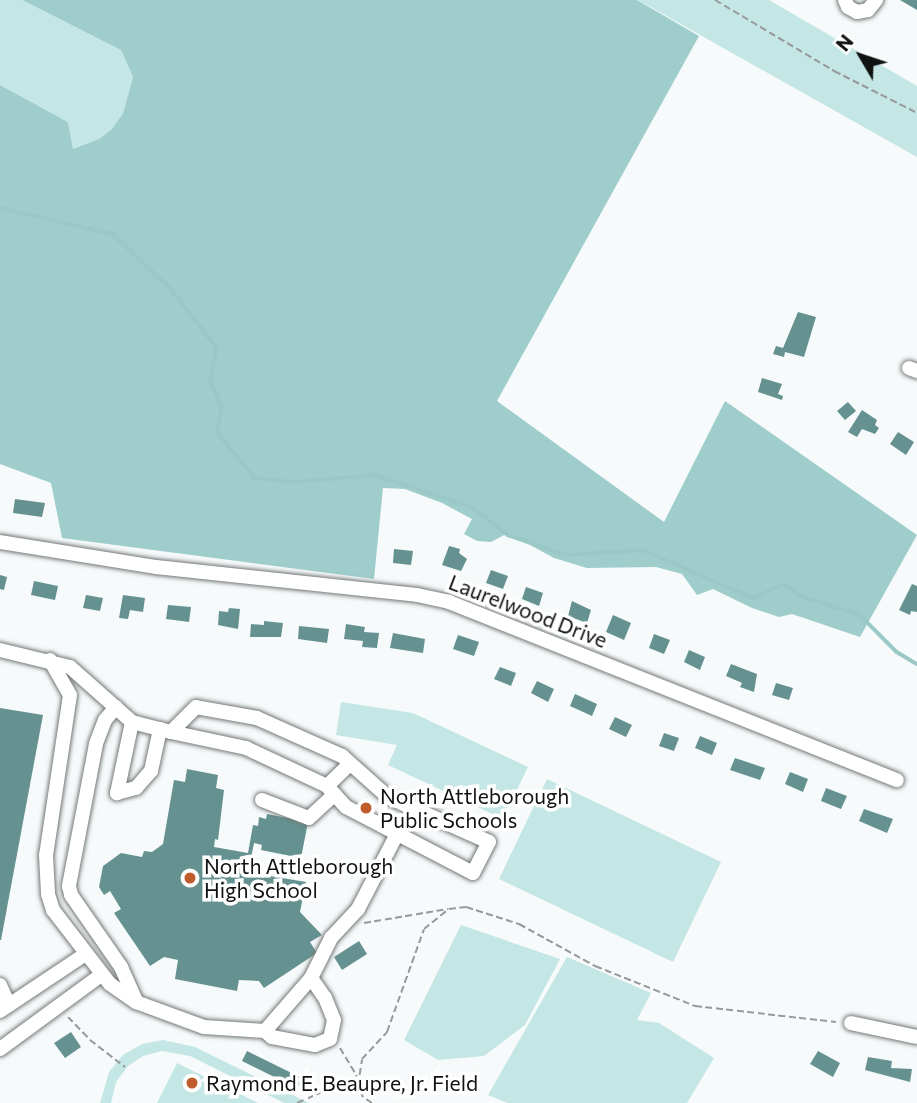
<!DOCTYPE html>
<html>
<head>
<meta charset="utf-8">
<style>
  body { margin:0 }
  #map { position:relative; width:917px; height:1103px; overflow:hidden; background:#f6fafa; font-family:Commissioner,sans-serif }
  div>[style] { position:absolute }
  .green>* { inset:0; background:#c4e6e4 }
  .forest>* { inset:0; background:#9ecdcc }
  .stream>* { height:3.5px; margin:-1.75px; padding:0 1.75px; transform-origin:1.75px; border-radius:1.75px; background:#99c8c6 }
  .building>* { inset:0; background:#659291 }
  .path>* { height:2px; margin-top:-1px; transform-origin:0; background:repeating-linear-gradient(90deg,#979a9a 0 7px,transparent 0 10.5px) }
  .roads { filter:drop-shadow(0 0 2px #747878) drop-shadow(0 0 2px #747878) }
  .minor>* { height:14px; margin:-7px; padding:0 7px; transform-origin:7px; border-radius:7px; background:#fff }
  .dots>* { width:19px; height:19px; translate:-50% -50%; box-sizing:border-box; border:4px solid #fff; border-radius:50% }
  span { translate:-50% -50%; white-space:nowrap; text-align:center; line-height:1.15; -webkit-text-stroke:7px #fff; paint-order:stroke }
  .street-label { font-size:21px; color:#101212 }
  .poi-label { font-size:21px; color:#101212 }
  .left { translate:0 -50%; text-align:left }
  .north { position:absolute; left:826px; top:21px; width:70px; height:70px; -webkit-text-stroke:5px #fff; paint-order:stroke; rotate:309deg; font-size:19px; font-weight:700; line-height:28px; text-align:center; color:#101212 }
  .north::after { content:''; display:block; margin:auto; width:24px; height:32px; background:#101212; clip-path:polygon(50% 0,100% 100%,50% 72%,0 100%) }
</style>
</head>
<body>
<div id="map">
  <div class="green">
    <i style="clip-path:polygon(0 0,22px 0,121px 50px,133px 77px,123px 113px,112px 129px,99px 139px,73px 149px,68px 122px,0 85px)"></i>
    <i style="clip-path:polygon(638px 0,769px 0,917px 86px,917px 157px)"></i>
    <i style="clip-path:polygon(341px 702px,413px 713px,528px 767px,503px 819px,388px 765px,397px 745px,336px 735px)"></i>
    <i style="clip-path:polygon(547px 779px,721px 862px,673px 962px,499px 879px)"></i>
    <i style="clip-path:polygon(461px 925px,560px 959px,525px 1025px,484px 1056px,438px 1060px,404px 1040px)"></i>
    <i style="clip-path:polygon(567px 957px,651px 993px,637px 1020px,659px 1023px,714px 1058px,687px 1103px,508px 1103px,488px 1095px)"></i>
    <i style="clip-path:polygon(163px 1040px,195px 1047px,309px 1103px,284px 1103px,190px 1056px,162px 1051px,143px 1056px,128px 1066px,116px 1082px,111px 1103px,100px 1103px,109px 1072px,123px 1055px,142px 1044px)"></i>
    <i style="clip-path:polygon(177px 1063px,258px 1103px,157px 1103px)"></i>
  </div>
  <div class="forest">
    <i style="clip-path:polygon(22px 0,637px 0,699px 36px,497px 401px,664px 522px,725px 401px,917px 535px,860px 637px,792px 614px,779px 617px,752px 608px,713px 589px,697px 595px,682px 574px,656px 567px,587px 568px,554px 558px,508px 533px,491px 542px,477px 541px,464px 534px,472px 519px,442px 503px,405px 489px,383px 488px,374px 579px,62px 538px,51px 483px,0 464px,0 85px,68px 122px,73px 149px,99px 139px,112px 129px,123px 113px,133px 77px,121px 50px)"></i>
  </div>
  <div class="stream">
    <i style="left:0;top:208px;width:116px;rotate:13deg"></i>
    <i style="left:113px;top:234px;width:81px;rotate:43.5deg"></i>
    <i style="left:172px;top:290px;width:73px;rotate:52.2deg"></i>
    <i style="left:217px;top:348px;width:35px;rotate:100deg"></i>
    <i style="left:211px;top:382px;width:27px;rotate:66deg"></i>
    <i style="left:222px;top:407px;width:26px;rotate:99deg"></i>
    <i style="left:218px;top:433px;width:58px;rotate:50.6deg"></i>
    <i style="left:255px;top:478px;width:39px;rotate:6deg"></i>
    <i style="left:294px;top:482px;width:81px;rotate:-4.9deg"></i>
    <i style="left:375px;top:475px;width:102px;rotate:18.3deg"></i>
    <i style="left:472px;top:507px;width:46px;rotate:37.9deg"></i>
    <i style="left:508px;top:535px;width:61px;rotate:19deg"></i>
    <i style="left:566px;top:555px;width:77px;rotate:-3.7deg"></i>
    <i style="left:643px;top:550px;width:120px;rotate:23.6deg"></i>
    <i style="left:753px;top:598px;width:34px;rotate:-24deg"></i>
    <i style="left:784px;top:584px;width:21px;rotate:35deg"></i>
    <i style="left:801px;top:596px;width:62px;rotate:17.9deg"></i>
    <i style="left:860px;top:615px;width:52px;rotate:45deg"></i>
    <i style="left:897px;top:652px;width:23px;rotate:31deg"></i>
  </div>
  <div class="building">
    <i style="clip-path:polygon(900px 0,917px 0,917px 10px)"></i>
    <i style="clip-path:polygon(798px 312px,816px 317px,804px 357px,785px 352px,784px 357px,773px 354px,776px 346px,783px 348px)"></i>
    <i style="clip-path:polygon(762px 378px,782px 384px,778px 394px,783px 396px,782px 400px,758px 392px)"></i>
    <i style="clip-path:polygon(848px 402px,856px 411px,845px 420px,837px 411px)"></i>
    <i style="clip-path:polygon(862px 410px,877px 420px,875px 425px,879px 428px,875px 434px,862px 429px,857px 437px,848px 432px)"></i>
    <i style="clip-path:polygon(898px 432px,914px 442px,906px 455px,890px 444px)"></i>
    <i style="clip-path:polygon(15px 499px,45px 503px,42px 517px,13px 513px)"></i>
    <i style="clip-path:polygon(449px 546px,460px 549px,459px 553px,467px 559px,461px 571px,442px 565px)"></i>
    <i style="clip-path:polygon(394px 549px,413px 551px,411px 565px,393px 563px)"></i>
    <i style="clip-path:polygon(491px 570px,508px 576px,503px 589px,486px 583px)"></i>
    <i style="clip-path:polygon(0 575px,7px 577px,4px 590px,0 589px)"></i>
    <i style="clip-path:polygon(34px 581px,58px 586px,55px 600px,31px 595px)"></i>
    <i style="clip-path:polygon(912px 584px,917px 586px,917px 612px,911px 611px,910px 615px,899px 610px)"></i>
    <i style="clip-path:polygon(526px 587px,543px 593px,539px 606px,522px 599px)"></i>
    <i style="clip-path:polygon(86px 595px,103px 598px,100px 611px,83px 608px)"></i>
    <i style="clip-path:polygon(123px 595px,145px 598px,143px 612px,130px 610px,128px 619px,119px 618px)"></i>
    <i style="clip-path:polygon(572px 601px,591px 610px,587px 623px,568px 616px)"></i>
    <i style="clip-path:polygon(168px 605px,191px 607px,189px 622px,166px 619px)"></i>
    <i style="clip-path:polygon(229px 608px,240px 609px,238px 629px,218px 625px,219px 611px,228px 612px)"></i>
    <i style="clip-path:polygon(613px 615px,631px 623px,624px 640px,606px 632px)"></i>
    <i style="clip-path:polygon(264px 621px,283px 623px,281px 637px,250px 637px,251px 624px,264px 625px)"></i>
    <i style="clip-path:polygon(346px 624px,365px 627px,364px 632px,379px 633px,377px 648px,362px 647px,363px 641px,344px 639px)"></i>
    <i style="clip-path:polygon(299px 626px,329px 629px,327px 643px,298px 639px)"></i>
    <i style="clip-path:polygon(393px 633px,425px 639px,423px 653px,390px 648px)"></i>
    <i style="clip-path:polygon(654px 634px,670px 640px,664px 654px,649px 648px)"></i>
    <i style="clip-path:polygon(458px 635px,479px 642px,474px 656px,453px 649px)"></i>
    <i style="clip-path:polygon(689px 650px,705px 657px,700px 670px,684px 662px)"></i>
    <i style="clip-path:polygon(731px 664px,757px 674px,754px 692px,740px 687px,742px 683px,726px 676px)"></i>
    <i style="clip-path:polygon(500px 667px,516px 673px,511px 686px,494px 679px)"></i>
    <i style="clip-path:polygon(537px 681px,554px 689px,548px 702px,531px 693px)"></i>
    <i style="clip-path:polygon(776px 683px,793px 688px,789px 700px,772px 695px)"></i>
    <i style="clip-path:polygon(575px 694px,597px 704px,592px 716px,570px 706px)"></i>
    <i style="clip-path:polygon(0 708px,43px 715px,1px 940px,0 940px)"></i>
    <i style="clip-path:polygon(615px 717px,632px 725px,626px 737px,609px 729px)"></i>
    <i style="clip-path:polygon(664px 733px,679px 738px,674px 751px,659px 746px)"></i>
    <i style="clip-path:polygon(700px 736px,717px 743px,712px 755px,695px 748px)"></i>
    <i style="clip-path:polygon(735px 758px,765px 768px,760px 780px,730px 770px)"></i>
    <i style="clip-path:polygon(187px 769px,218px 775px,216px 788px,224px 790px,218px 840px,215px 839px,214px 847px,248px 853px,253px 825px,258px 826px,259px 817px,266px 819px,267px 814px,308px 822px,301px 858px,261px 850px,262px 845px,254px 843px,250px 863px,255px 864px,253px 873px,306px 882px,300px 912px,322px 935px,310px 942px,317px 953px,264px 988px,259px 981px,239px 980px,237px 991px,175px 979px,178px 960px,164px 957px,150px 966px,114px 913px,121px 909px,110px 891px,104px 895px,99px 887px,103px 866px,121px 853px,142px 857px,144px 851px,152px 852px,163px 844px,174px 780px,185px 782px)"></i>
    <i style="clip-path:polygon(790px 772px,808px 779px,803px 792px,785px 784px)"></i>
    <i style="clip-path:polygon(826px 788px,847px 796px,841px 809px,821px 801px)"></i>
    <i style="clip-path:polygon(864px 809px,893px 819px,887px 833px,859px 821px)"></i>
    <i style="clip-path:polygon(359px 941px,367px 954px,342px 970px,334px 957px)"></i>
    <i style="clip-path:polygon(71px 1032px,81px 1047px,65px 1058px,54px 1043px)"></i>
    <i style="clip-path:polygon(247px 1051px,312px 1083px,307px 1093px,242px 1061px)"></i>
    <i style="clip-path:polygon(818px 1051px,840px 1063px,833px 1077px,810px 1064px)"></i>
    <i style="clip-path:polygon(868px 1057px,892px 1061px,891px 1068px,912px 1069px,910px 1082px,865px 1070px)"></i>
  </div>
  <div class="path">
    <i style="left:715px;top:0;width:139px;rotate:30.8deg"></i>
    <i style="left:834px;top:71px;width:93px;rotate:26.8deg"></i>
    <i style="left:364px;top:923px;width:85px;rotate:-9.5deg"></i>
    <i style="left:68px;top:1017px;width:32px;rotate:46deg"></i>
    <i style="left:90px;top:1040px;width:44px;rotate:37.6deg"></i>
    <i style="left:340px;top:1048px;width:33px;rotate:59deg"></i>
    <i style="left:297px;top:1103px;width:65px;rotate:-23.4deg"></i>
    <i style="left:372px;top:1103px;width:11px;rotate:-146deg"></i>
    <i style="left:363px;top:1097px;width:13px;rotate:-113deg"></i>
    <i style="left:358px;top:1085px;width:26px;rotate:-81deg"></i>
    <i style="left:362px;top:1059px;width:37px;rotate:-47deg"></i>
    <i style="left:387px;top:1032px;width:109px;rotate:-70.2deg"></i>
    <i style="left:424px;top:929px;width:32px;rotate:-39deg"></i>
    <i style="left:449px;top:909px;width:17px;rotate:-7deg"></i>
    <i style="left:466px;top:907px;width:56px;rotate:17.8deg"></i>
    <i style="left:519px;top:924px;width:87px;rotate:28.9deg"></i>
    <i style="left:595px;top:966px;width:108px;rotate:21.8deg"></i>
    <i style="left:695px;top:1006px;width:142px;rotate:6.5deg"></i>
  </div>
  <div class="roads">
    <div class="minor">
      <i style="left:845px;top:0;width:8px;rotate:67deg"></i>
      <i style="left:848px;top:7px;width:10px;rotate:29deg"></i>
      <i style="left:857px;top:12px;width:11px;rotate:-10deg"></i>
      <i style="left:868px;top:10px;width:13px;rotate:-51deg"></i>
      <i style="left:909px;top:368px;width:9px;rotate:21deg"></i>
      <i style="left:0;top:542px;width:158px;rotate:9.1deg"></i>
      <i style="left:156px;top:567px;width:262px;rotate:6.1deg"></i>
      <i style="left:417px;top:595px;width:33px;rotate:12deg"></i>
      <i style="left:449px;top:602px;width:482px;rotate:21.7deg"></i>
      <i style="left:0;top:650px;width:72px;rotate:13.7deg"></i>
      <i style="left:70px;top:667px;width:83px;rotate:41.6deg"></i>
      <i style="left:132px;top:722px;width:40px;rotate:14.4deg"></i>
      <i style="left:171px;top:732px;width:77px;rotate:12deg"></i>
      <i style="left:246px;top:748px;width:89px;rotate:25.1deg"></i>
      <i style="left:327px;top:786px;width:28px;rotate:48deg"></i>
      <i style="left:346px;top:807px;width:143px;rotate:27.5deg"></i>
      <i style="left:473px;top:873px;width:35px;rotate:-63deg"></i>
      <i style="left:489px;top:842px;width:111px;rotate:-156deg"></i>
      <i style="left:388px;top:797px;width:62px;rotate:-138.3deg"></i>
      <i style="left:342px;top:756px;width:93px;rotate:-155.9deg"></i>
      <i style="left:257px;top:718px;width:62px;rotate:-169.8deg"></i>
      <i style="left:196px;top:707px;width:35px;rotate:135deg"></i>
      <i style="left:50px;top:660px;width:40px;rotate:60.3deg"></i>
      <i style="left:70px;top:695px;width:162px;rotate:98.5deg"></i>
      <i style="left:46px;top:855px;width:39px;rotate:87deg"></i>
      <i style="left:48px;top:894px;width:17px;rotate:73deg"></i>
      <i style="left:53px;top:910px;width:93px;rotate:52.4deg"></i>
      <i style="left:110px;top:984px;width:32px;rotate:35deg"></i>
      <i style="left:136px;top:1002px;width:72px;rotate:20.2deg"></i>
      <i style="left:204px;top:1027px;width:61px;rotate:3.8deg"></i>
      <i style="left:265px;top:1031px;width:9px;rotate:41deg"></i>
      <i style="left:272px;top:1037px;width:44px;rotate:10.5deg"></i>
      <i style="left:315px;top:1045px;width:16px;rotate:-22deg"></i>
      <i style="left:330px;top:1039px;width:19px;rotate:-78deg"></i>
      <i style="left:334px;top:1020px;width:24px;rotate:-112deg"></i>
      <i style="left:325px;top:998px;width:24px;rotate:-125deg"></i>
      <i style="left:311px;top:978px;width:70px;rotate:131deg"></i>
      <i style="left:116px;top:707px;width:17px;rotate:130deg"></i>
      <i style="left:105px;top:720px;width:26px;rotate:111deg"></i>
      <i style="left:96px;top:744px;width:145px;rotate:100.8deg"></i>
      <i style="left:69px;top:886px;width:9px;rotate:77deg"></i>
      <i style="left:71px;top:895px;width:88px;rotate:55.2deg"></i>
      <i style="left:121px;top:967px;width:37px;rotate:66deg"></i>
      <i style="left:132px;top:722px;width:73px;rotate:101.9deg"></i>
      <i style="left:117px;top:793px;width:20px;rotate:-15deg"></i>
      <i style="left:136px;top:788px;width:23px;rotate:-49deg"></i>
      <i style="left:151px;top:771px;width:43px;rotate:-77.9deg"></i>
      <i style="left:327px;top:786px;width:32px;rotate:-44deg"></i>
      <i style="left:262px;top:800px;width:50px;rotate:21deg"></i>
      <i style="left:309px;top:818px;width:34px;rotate:-43deg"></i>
      <i style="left:311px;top:978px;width:45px;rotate:-63.4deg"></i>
      <i style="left:331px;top:938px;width:40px;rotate:-47deg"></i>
      <i style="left:358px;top:909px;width:82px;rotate:-62.5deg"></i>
      <i style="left:0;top:985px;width:22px;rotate:66deg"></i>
      <i style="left:0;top:1011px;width:101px;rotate:-33.7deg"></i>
      <i style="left:851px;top:1023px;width:67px;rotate:12deg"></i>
      <i style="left:0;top:1049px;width:125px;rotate:-36.2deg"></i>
    </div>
  </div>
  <div class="dots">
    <i style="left:366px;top:808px;background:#c05b2b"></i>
    <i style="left:190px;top:878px;background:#c05b2b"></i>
    <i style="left:192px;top:1083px;background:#c05b2b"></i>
  </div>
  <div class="street-label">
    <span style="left:528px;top:611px;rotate:21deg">Laurelwood Drive</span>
  </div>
  <div class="poi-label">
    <span class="left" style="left:380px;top:808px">North Attleborough<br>Public Schools</span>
    <span class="left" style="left:204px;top:878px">North Attleborough<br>High School</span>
    <span class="left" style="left:206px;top:1083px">Raymond E. Beaupre, Jr. Field</span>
  </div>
  <div class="north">N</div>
</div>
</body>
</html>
